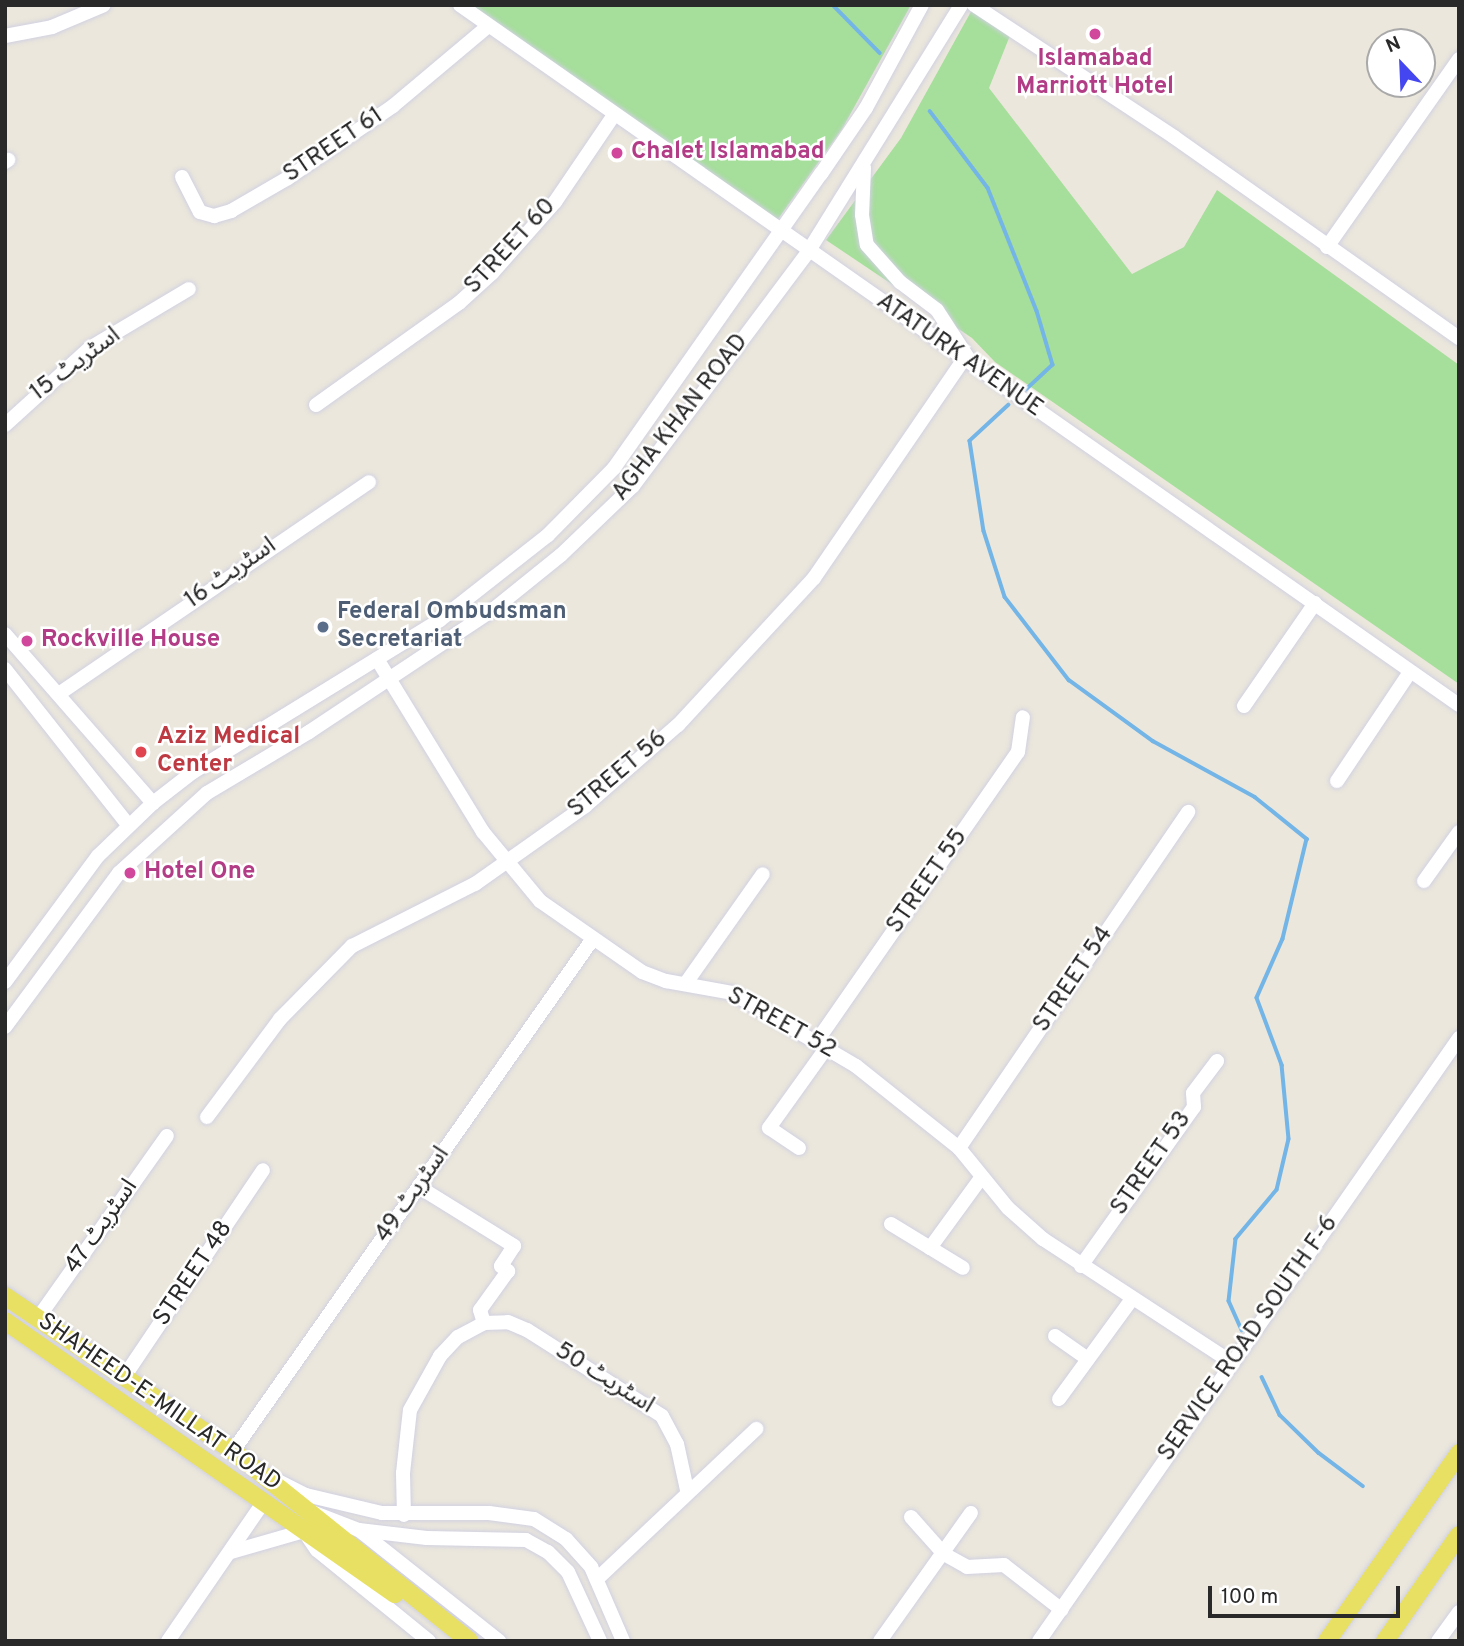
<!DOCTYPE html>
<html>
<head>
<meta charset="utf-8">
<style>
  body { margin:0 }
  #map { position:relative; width:1464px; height:1646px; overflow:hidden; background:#ebe7dc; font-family:Overpass,"Noto Sans Arabic",sans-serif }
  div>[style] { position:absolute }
  .green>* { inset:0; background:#a6de9b }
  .stream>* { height:3.5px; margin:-1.75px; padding:0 1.75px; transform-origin:1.75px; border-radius:1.75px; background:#74b5e7 }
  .roads { filter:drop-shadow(0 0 2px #d1d1e1) drop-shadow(0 0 2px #d1d1e1) }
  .minor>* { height:14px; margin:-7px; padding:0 7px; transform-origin:7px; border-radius:7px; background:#fff }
  .major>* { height:18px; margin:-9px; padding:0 9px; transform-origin:9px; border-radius:9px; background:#e8e063 }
  .dots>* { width:19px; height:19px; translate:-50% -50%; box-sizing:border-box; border:4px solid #fff; border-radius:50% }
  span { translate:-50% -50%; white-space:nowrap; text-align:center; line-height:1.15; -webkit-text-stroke:5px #fff; paint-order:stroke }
  .hotel-label { font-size:24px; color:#b23c85; font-weight:700 }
  .left { translate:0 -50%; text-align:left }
  .street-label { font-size:24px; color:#292929 }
  .service-label { font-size:24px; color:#4e5e75; font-weight:700 }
  .health-label { font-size:24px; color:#be3a42; font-weight:700 }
  .frame { position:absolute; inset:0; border:7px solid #292929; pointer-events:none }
  .north { position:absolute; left:1366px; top:28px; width:70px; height:70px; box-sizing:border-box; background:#fff; border:2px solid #a9a9a9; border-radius:50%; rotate:337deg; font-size:19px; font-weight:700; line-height:28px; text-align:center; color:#292929 }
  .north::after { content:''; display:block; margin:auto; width:24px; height:32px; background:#4446ef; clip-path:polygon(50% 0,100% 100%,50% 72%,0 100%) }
  .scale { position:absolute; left:1208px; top:1586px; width:192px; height:32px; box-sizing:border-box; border:4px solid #292929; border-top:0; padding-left:9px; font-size:21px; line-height:24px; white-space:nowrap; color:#292929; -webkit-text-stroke:5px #fff; paint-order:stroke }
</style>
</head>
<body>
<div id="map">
  <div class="green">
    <i style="clip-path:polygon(470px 5px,911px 5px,842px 129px,776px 222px)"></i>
    <i style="clip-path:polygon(973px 8px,1011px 33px,989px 88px,1132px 274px,1184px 247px,1217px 190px,1459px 365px,1459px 684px,995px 362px,972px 338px,826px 240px,901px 138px)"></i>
  </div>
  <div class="stream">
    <i style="left:833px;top:5px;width:67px;rotate:45.6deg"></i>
    <i style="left:930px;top:111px;width:96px;rotate:53deg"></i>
    <i style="left:988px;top:188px;width:132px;rotate:68.3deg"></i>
    <i style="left:1037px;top:311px;width:56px;rotate:73.5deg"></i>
    <i style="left:1053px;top:365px;width:37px;rotate:137deg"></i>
    <i style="left:1009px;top:405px;width:53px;rotate:137.3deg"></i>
    <i style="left:970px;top:441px;width:91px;rotate:81.2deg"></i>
    <i style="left:984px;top:531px;width:69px;rotate:72.3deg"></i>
    <i style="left:1005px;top:597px;width:105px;rotate:52.4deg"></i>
    <i style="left:1069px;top:680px;width:104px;rotate:36deg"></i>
    <i style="left:1153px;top:741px;width:116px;rotate:28.8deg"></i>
    <i style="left:1255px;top:797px;width:67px;rotate:38.9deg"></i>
    <i style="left:1307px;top:839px;width:103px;rotate:103.5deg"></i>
    <i style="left:1283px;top:939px;width:64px;rotate:113.8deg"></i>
    <i style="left:1257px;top:998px;width:72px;rotate:69.5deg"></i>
    <i style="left:1282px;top:1065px;width:74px;rotate:84.6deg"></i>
    <i style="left:1289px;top:1139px;width:52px;rotate:103.2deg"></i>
    <i style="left:1277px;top:1190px;width:64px;rotate:129.9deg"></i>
    <i style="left:1236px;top:1239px;width:62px;rotate:96.4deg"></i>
    <i style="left:1229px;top:1301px;width:32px;rotate:66deg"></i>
    <i style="left:1262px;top:1377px;width:42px;rotate:64.7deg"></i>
    <i style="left:1280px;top:1415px;width:54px;rotate:44.3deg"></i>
    <i style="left:1319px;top:1453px;width:55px;rotate:36.9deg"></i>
  </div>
  <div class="roads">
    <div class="minor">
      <i style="left:460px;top:5px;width:1220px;rotate:35.02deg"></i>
      <i style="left:974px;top:5px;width:240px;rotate:33.4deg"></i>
      <i style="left:1174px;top:137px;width:349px;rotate:35.2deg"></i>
      <i style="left:5px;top:36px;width:48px;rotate:-10.8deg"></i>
      <i style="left:52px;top:27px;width:56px;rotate:-22.9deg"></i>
      <i style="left:5px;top:162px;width:4px;rotate:-34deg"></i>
      <i style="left:864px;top:168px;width:47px;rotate:92.4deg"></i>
      <i style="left:862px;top:215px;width:30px;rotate:81deg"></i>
      <i style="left:867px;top:245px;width:50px;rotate:48.3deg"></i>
      <i style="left:900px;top:282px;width:46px;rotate:37.1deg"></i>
      <i style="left:937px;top:310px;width:61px;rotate:57.1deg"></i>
      <i style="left:182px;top:177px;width:39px;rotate:63deg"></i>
      <i style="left:200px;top:212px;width:15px;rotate:16deg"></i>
      <i style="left:214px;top:216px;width:18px;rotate:-16deg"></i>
      <i style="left:231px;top:211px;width:66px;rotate:-30.1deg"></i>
      <i style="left:288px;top:178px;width:127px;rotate:-34.4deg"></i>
      <i style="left:393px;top:106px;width:123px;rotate:-40deg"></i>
      <i style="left:1327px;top:247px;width:230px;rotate:-54.9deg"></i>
      <i style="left:316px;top:405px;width:176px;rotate:-35.5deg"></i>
      <i style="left:459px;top:303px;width:45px;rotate:-42.3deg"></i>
      <i style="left:492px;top:273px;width:95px;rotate:-48.4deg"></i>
      <i style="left:555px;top:202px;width:105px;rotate:-55.9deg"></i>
      <i style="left:5px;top:425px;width:115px;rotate:-42.2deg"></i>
      <i style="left:90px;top:348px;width:115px;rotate:-30.8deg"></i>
      <i style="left:5px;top:634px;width:225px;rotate:48.8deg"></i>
      <i style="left:377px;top:659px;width:203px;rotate:58.5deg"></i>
      <i style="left:483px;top:832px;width:89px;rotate:50.4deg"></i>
      <i style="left:540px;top:901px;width:124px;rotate:34.8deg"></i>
      <i style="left:642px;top:972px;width:26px;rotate:21deg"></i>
      <i style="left:666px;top:981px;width:67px;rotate:10.3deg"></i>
      <i style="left:732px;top:993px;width:144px;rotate:30.5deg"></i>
      <i style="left:856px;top:1066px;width:132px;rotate:38.5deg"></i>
      <i style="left:959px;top:1148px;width:77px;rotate:50.8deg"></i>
      <i style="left:1008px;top:1208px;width:47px;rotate:41.5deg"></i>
      <i style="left:1043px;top:1239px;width:225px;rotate:33.2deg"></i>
      <i style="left:5px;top:669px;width:199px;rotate:51.7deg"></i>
      <i style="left:60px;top:693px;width:374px;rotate:-34.3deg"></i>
      <i style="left:1244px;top:706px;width:125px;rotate:-55.4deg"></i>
      <i style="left:1337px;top:781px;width:131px;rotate:-56.2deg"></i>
      <i style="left:1424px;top:881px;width:60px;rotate:-54.5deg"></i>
      <i style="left:5px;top:982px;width:157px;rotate:-53.6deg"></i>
      <i style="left:98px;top:856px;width:76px;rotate:-43.9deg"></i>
      <i style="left:153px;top:803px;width:51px;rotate:-37.8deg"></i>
      <i style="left:193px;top:772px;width:290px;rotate:-31.6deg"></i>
      <i style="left:440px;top:620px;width:137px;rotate:-38.2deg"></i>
      <i style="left:548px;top:535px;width:94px;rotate:-45.4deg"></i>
      <i style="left:614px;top:468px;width:360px;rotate:-54.9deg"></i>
      <i style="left:821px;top:174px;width:80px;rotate:-55.7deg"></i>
      <i style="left:866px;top:108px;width:117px;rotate:-61.5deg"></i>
      <i style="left:686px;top:983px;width:133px;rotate:-54.8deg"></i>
      <i style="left:5px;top:1027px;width:192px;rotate:-53.5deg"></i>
      <i style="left:119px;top:873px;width:119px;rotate:-42.3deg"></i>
      <i style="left:207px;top:793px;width:119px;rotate:-30.9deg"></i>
      <i style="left:309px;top:732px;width:222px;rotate:-33.6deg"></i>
      <i style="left:494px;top:609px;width:86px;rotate:-38.9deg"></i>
      <i style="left:561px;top:555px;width:100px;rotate:-43.8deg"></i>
      <i style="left:633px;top:486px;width:292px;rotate:-53.2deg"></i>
      <i style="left:808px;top:252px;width:291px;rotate:-58.2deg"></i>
      <i style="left:817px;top:1041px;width:352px;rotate:-55.2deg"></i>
      <i style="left:1018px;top:752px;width:35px;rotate:-82deg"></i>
      <i style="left:207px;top:1117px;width:122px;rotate:-53.3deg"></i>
      <i style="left:280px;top:1019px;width:103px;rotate:-45.4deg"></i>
      <i style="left:352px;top:946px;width:138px;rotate:-26.8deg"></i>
      <i style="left:475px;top:884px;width:135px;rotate:-35.3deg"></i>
      <i style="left:585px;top:806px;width:123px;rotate:-41.1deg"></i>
      <i style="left:678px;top:725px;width:200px;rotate:-47.2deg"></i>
      <i style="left:814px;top:578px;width:264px;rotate:-55.6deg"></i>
      <i style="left:799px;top:1148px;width:36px;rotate:-146deg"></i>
      <i style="left:769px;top:1128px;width:100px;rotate:-54.4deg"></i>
      <i style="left:959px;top:1148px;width:407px;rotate:-55.7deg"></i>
      <i style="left:419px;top:1187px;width:112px;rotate:31.8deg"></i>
      <i style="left:514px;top:1246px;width:24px;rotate:123deg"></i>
      <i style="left:501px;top:1266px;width:9px;rotate:36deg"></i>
      <i style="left:508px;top:1271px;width:48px;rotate:125.7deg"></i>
      <i style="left:480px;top:1310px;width:14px;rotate:73deg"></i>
      <i style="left:484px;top:1323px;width:24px;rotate:-2deg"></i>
      <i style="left:508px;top:1322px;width:21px;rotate:23deg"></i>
      <i style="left:527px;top:1330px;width:160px;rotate:32.5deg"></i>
      <i style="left:662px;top:1416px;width:32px;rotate:62deg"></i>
      <i style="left:677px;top:1444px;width:47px;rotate:77.7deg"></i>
      <i style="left:891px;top:1224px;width:84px;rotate:31.4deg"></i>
      <i style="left:930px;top:1248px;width:87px;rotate:-53.9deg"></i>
      <i style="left:1081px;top:1266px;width:195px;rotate:-54.6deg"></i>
      <i style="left:1194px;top:1107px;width:14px;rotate:-94deg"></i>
      <i style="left:1193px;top:1093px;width:40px;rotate:-53deg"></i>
      <i style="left:38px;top:1318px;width:223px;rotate:-54.7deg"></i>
      <i style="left:1055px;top:1336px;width:40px;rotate:34.9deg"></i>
      <i style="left:124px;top:1377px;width:249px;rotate:-56.1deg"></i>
      <i style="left:1059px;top:1399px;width:124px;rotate:-53.9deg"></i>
      <i style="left:233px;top:1451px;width:625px;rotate:-54.91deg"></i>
      <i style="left:278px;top:1481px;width:31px;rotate:27deg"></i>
      <i style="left:306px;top:1495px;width:78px;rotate:13.3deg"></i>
      <i style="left:382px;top:1513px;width:107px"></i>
      <i style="left:489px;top:1513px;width:45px;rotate:7.6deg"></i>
      <i style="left:534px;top:1519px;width:38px;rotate:32deg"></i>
      <i style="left:566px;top:1539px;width:38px;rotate:48deg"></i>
      <i style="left:591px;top:1567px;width:81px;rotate:66.6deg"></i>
      <i style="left:312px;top:1512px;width:50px;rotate:21deg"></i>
      <i style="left:359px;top:1530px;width:179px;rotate:38.4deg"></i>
      <i style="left:404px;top:1515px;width:42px;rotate:-91.4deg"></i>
      <i style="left:403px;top:1473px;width:63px;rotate:-83.7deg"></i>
      <i style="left:410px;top:1410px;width:62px;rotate:-60.9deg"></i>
      <i style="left:440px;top:1356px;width:26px;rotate:-47deg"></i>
      <i style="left:458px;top:1337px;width:30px;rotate:-28deg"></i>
      <i style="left:911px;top:1517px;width:50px;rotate:48.3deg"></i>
      <i style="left:944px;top:1554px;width:26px;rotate:29deg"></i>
      <i style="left:967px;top:1567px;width:37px;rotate:-3deg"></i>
      <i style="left:1004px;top:1565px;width:73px;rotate:37.8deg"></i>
      <i style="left:359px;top:1530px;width:68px;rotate:6.7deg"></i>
      <i style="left:427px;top:1538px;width:99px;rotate:1.2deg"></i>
      <i style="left:526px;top:1540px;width:25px;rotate:29deg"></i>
      <i style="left:548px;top:1552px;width:28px;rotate:45deg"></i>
      <i style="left:568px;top:1572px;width:76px;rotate:65.1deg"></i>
      <i style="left:231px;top:1552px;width:76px;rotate:-16deg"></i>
      <i style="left:304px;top:1531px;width:23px;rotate:56deg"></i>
      <i style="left:317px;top:1550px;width:144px;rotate:39.1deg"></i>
      <i style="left:597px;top:1579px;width:219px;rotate:-43.3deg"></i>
      <i style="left:168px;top:1641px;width:166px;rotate:-55.5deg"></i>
      <i style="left:880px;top:1641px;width:157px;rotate:-54.6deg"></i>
      <i style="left:1039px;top:1641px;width:735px;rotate:-55.14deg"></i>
      <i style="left:1438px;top:1641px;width:36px;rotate:-54deg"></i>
    </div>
    <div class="major">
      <i style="left:5px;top:1296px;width:276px;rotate:34.2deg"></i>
      <i style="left:233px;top:1451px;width:303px;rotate:38.8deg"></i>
      <i style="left:5px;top:1321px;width:476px;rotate:35deg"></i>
      <i style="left:1327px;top:1641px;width:230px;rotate:-54.9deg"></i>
      <i style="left:1385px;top:1641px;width:129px;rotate:-55.1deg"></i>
    </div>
  </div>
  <div class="dots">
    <i style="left:1095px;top:34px;background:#d1479c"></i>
    <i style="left:617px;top:153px;background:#d1479c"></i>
    <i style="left:323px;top:627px;background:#5c6f8a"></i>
    <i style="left:27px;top:641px;background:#d1479c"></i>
    <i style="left:141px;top:752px;background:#e0444e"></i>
    <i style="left:130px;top:873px;background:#d1479c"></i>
  </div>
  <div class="hotel-label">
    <span style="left:1095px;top:74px">Islamabad<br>Marriott Hotel</span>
    <span class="left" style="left:631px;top:153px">Chalet Islamabad</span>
    <span class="left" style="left:41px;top:641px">Rockville House</span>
    <span class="left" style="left:144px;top:873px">Hotel One</span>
  </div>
  <div class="street-label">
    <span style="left:334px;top:146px;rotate:-34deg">STREET 61</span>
    <span style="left:511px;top:247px;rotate:-47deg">STREET 60</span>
    <span style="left:959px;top:356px;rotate:35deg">ATATURK AVENUE</span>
    <span style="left:76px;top:365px;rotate:-37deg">اسٹریٹ 15</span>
    <span style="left:681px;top:418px;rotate:-52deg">AGHA KHAN ROAD</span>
    <span style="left:231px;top:574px;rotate:-35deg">اسٹریٹ 16</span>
    <span style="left:618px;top:775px;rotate:-40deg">STREET 56</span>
    <span style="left:928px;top:882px;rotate:-55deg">STREET 55</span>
    <span style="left:1074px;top:980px;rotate:-56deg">STREET 54</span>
    <span style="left:781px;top:1024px;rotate:29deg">STREET 52</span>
    <span style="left:1152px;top:1164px;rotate:-55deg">STREET 53</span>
    <span style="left:413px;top:1195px;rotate:-55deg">اسٹریٹ 49</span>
    <span style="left:102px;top:1227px;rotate:-55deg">اسٹریٹ 47</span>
    <span style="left:194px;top:1274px;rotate:-56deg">STREET 48</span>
    <span style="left:1249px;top:1339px;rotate:-55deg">SERVICE ROAD SOUTH F-6</span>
    <span style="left:604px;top:1379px;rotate:32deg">اسٹریٹ 50</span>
    <span style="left:159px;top:1403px;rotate:35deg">SHAHEED-E-MILLAT ROAD</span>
  </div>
  <div class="service-label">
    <span class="left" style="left:337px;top:627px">Federal Ombudsman<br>Secretariat</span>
  </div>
  <div class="health-label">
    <span class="left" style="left:157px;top:752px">Aziz Medical<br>Center</span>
  </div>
  <div class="frame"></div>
  <div class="north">N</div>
  <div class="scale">100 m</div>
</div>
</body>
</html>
